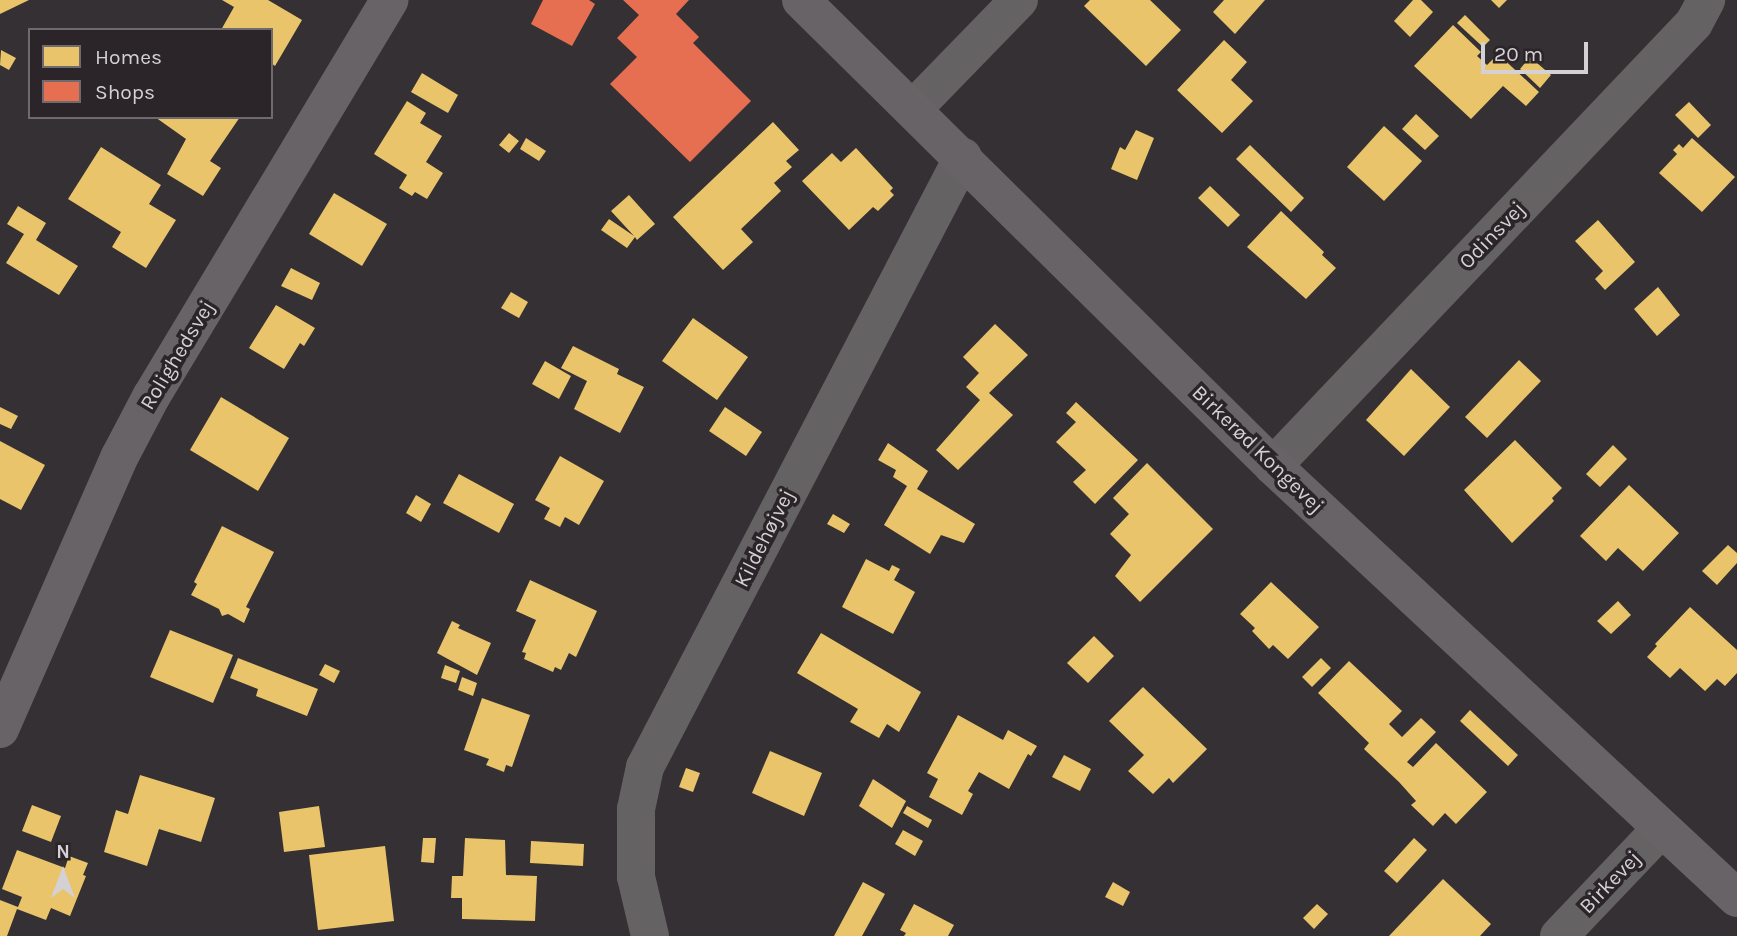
<!DOCTYPE html>
<html>
<head>
<meta charset="utf-8">
<style>
  body { margin:0 }
  #map { position:relative; width:1737px; height:936px; overflow:hidden; background:#343033; font-family:Karla,sans-serif }
  div>[style] { position:absolute }
  .homes>* { inset:0; background:#e9c46a }
  .shops>* { inset:0; background:#e76f51 }
  .street>* { height:38px; margin:-19px; padding:0 19px; transform-origin:19px; border-radius:19px; background:#656264 }
  .secondary>* { height:38px; margin:-19px; padding:0 19px; transform-origin:19px; border-radius:19px; background:#686366 }
  span { translate:-50% -50%; white-space:nowrap; text-align:center; line-height:1.15; -webkit-text-stroke:7px #2b252a; paint-order:stroke }
  .street-label { font-size:21px; color:#d4d1d4 }
  .legend { position:absolute; left:28px; top:28px; width:245px; height:91px; box-sizing:border-box; background:#2b252a; border:2px solid #6f6a6e; margin:0; padding:9px 12px; list-style:none; font-size:21px; color:#d4d1d4 }
  .legend li { display:flex; align-items:center; gap:14px; height:35px }
  .legend b { width:35px; border:2px solid #6f6a6e }
  .north { position:absolute; left:28px; top:838px; width:70px; height:70px; -webkit-text-stroke:5px #2b252a; paint-order:stroke; rotate:0deg; font-size:19px; font-weight:700; line-height:28px; text-align:center; color:#d4d1d4 }
  .north::after { content:''; display:block; margin:auto; width:24px; height:32px; background:#d4d1d4; clip-path:polygon(50% 0,100% 100%,50% 72%,0 100%) }
  .scale { position:absolute; left:1481px; top:42px; width:107px; height:32px; box-sizing:border-box; border:4px solid #d4d1d4; border-top:0; padding-left:9px; font-size:21px; line-height:24px; white-space:nowrap; color:#d4d1d4; -webkit-text-stroke:5px #2b252a; paint-order:stroke }
</style>
</head>
<body>
<div id="map">
  <div class="homes">
    <i style="clip-path:polygon(0 0,29px 0,0 14px)"></i>
    <i style="clip-path:polygon(222px 0,268px 0,302px 20px,275px 66px,271px 63px,271px 30px,221px 30px,234px 7px)"></i>
    <i style="clip-path:polygon(1090px 0,1150px 0,1181px 30px,1146px 66px,1084px 6px)"></i>
    <i style="clip-path:polygon(1224px 0,1265px 0,1235px 34px,1213px 12px)"></i>
    <i style="clip-path:polygon(1413px 0,1421px 0,1433px 12px,1410px 37px,1394px 21px)"></i>
    <i style="clip-path:polygon(1491px 0,1507px 0,1499px 8px)"></i>
    <i style="clip-path:polygon(1465px 15px,1490px 40px,1483px 47px,1457px 23px)"></i>
    <i style="clip-path:polygon(1453px 25px,1481px 52px,1477px 56px,1487px 65px,1498px 54px,1539px 92px,1526px 106px,1503px 86px,1471px 119px,1414px 66px)"></i>
    <i style="clip-path:polygon(1224px 40px,1247px 62px,1231px 80px,1253px 101px,1222px 133px,1177px 90px)"></i>
    <i style="clip-path:polygon(1px 50px,16px 58px,9px 70px,0 65px)"></i>
    <i style="clip-path:polygon(1530px 57px,1551px 75px,1540px 88px,1520px 69px)"></i>
    <i style="clip-path:polygon(422px 73px,458px 95px,448px 113px,411px 92px)"></i>
    <i style="clip-path:polygon(407px 101px,426px 113px,420px 123px,442px 136px,426px 162px,443px 173px,427px 199px,415px 192px,412px 196px,399px 188px,407px 175px,374px 154px)"></i>
    <i style="clip-path:polygon(1689px 102px,1711px 125px,1698px 138px,1675px 115px)"></i>
    <i style="clip-path:polygon(1416px 114px,1439px 136px,1425px 150px,1402px 129px)"></i>
    <i style="clip-path:polygon(155px 117px,240px 117px,210px 161px,221px 168px,203px 196px,167px 174px,186px 139px)"></i>
    <i style="clip-path:polygon(773px 122px,799px 150px,786px 161px,792px 167px,774px 183px,781px 191px,741px 229px,753px 242px,723px 270px,673px 217px)"></i>
    <i style="clip-path:polygon(1384px 126px,1422px 161px,1384px 201px,1347px 167px)"></i>
    <i style="clip-path:polygon(1136px 130px,1154px 138px,1137px 180px,1111px 169px,1120px 147px,1125px 150px)"></i>
    <i style="clip-path:polygon(509px 133px,519px 141px,509px 153px,499px 145px)"></i>
    <i style="clip-path:polygon(526px 138px,546px 151px,539px 161px,520px 149px)"></i>
    <i style="clip-path:polygon(1692px 138px,1735px 177px,1702px 212px,1659px 173px,1677px 154px,1673px 150px,1679px 144px,1683px 148px)"></i>
    <i style="clip-path:polygon(1250px 145px,1304px 198px,1291px 212px,1236px 159px)"></i>
    <i style="clip-path:polygon(101px 147px,161px 185px,149px 204px,176px 220px,146px 268px,112px 247px,121px 232px,68px 199px)"></i>
    <i style="clip-path:polygon(856px 148px,893px 188px,890px 191px,894px 195px,878px 211px,873px 207px,849px 230px,802px 181px,832px 153px,841px 162px)"></i>
    <i style="clip-path:polygon(1210px 186px,1240px 215px,1228px 227px,1198px 198px)"></i>
    <i style="clip-path:polygon(334px 193px,387px 224px,362px 266px,309px 234px)"></i>
    <i style="clip-path:polygon(629px 195px,655px 224px,637px 240px,635px 237px,627px 248px,601px 230px,609px 219px,634px 236px,611px 211px)"></i>
    <i style="clip-path:polygon(18px 206px,46px 223px,36px 240px,78px 266px,59px 295px,6px 263px,24px 234px,7px 224px)"></i>
    <i style="clip-path:polygon(1281px 211px,1324px 252px,1322px 255px,1336px 268px,1306px 299px,1247px 247px)"></i>
    <i style="clip-path:polygon(1598px 220px,1635px 262px,1605px 290px,1595px 279px,1603px 271px,1575px 241px)"></i>
    <i style="clip-path:polygon(291px 268px,320px 283px,312px 300px,281px 286px)"></i>
    <i style="clip-path:polygon(1658px 287px,1680px 315px,1657px 336px,1634px 309px)"></i>
    <i style="clip-path:polygon(511px 292px,528px 302px,519px 318px,501px 308px)"></i>
    <i style="clip-path:polygon(276px 305px,315px 328px,304px 346px,300px 343px,284px 369px,249px 348px)"></i>
    <i style="clip-path:polygon(693px 318px,748px 357px,717px 400px,662px 361px)"></i>
    <i style="clip-path:polygon(995px 324px,1028px 355px,989px 393px,1013px 415px,958px 470px,936px 450px,980px 400px,966px 387px,979px 373px,963px 357px)"></i>
    <i style="clip-path:polygon(573px 346px,619px 369px,617px 374px,644px 387px,620px 433px,574px 409px,587px 381px,561px 368px)"></i>
    <i style="clip-path:polygon(1519px 360px,1541px 381px,1487px 438px,1465px 417px)"></i>
    <i style="clip-path:polygon(545px 361px,571px 376px,559px 399px,532px 384px)"></i>
    <i style="clip-path:polygon(1411px 369px,1450px 407px,1404px 456px,1366px 420px)"></i>
    <i style="clip-path:polygon(221px 397px,289px 438px,258px 491px,190px 450px)"></i>
    <i style="clip-path:polygon(1076px 402px,1138px 460px,1095px 504px,1073px 482px,1086px 470px,1056px 442px,1076px 422px,1066px 413px)"></i>
    <i style="clip-path:polygon(0 407px,18px 416px,11px 429px,0 424px)"></i>
    <i style="clip-path:polygon(725px 407px,762px 432px,746px 456px,709px 431px)"></i>
    <i style="clip-path:polygon(1515px 440px,1562px 488px,1552px 498px,1554px 501px,1512px 543px,1464px 490px)"></i>
    <i style="clip-path:polygon(0 441px,45px 465px,21px 510px,0 499px)"></i>
    <i style="clip-path:polygon(888px 443px,928px 471px,917px 489px,975px 524px,964px 543px,941px 535px,930px 554px,884px 525px,907px 486px,893px 477px,896px 470px,878px 460px)"></i>
    <i style="clip-path:polygon(1613px 445px,1627px 459px,1600px 487px,1586px 474px)"></i>
    <i style="clip-path:polygon(560px 456px,604px 481px,579px 525px,565px 517px,560px 527px,544px 519px,550px 508px,535px 500px)"></i>
    <i style="clip-path:polygon(1147px 463px,1213px 529px,1140px 602px,1115px 576px,1131px 555px,1110px 534px,1129px 514px,1113px 498px)"></i>
    <i style="clip-path:polygon(459px 474px,514px 504px,499px 533px,443px 503px)"></i>
    <i style="clip-path:polygon(1629px 485px,1679px 533px,1643px 571px,1618px 548px,1606px 561px,1580px 536px)"></i>
    <i style="clip-path:polygon(416px 495px,431px 504px,421px 522px,406px 513px)"></i>
    <i style="clip-path:polygon(833px 514px,850px 524px,844px 533px,827px 524px)"></i>
    <i style="clip-path:polygon(222px 526px,274px 552px,246px 607px,250px 609px,244px 623px,228px 614px,222px 616px,219px 609px,191px 595px,197px 584px,194px 582px)"></i>
    <i style="clip-path:polygon(1728px 545px,1737px 553px,1737px 563px,1717px 585px,1702px 571px)"></i>
    <i style="clip-path:polygon(866px 559px,889px 571px,892px 565px,900px 569px,894px 580px,915px 592px,893px 634px,842px 607px)"></i>
    <i style="clip-path:polygon(530px 580px,597px 611px,576px 657px,569px 653px,561px 670px,555px 667px,553px 672px,524px 659px,526px 653px,522px 652px,536px 620px,516px 611px)"></i>
    <i style="clip-path:polygon(1271px 582px,1319px 627px,1288px 659px,1273px 645px,1269px 649px,1252px 631px,1255px 628px,1240px 614px)"></i>
    <i style="clip-path:polygon(1618px 601px,1631px 615px,1611px 634px,1597px 621px)"></i>
    <i style="clip-path:polygon(1690px 607px,1737px 650px,1737px 673px,1725px 686px,1717px 679px,1705px 691px,1680px 668px,1670px 678px,1647px 657px,1657px 646px,1655px 644px)"></i>
    <i style="clip-path:polygon(452px 621px,460px 625px,458px 628px,491px 643px,477px 675px,437px 653px)"></i>
    <i style="clip-path:polygon(170px 630px,233px 655px,213px 703px,150px 677px)"></i>
    <i style="clip-path:polygon(821px 633px,921px 692px,899px 732px,887px 724px,879px 738px,850px 722px,858px 709px,797px 673px)"></i>
    <i style="clip-path:polygon(1094px 636px,1114px 656px,1088px 683px,1067px 663px)"></i>
    <i style="clip-path:polygon(238px 658px,318px 689px,307px 716px,256px 696px,258px 689px,230px 678px)"></i>
    <i style="clip-path:polygon(1321px 658px,1331px 668px,1312px 687px,1302px 677px)"></i>
    <i style="clip-path:polygon(1349px 661px,1402px 711px,1389px 724px,1402px 737px,1421px 718px,1436px 732px,1407px 762px,1413px 767px,1436px 743px,1487px 792px,1456px 824px,1445px 813px,1433px 826px,1411px 805px,1416px 801px,1399px 782px,1364px 749px,1369px 743px,1318px 693px)"></i>
    <i style="clip-path:polygon(325px 664px,340px 671px,334px 683px,319px 675px)"></i>
    <i style="clip-path:polygon(445px 665px,460px 671px,456px 683px,441px 678px)"></i>
    <i style="clip-path:polygon(462px 677px,477px 683px,473px 696px,458px 690px)"></i>
    <i style="clip-path:polygon(1143px 687px,1207px 749px,1173px 783px,1169px 778px,1153px 794px,1128px 771px,1144px 755px,1109px 721px)"></i>
    <i style="clip-path:polygon(482px 698px,530px 715px,512px 767px,506px 765px,504px 772px,486px 765px,489px 759px,464px 750px)"></i>
    <i style="clip-path:polygon(1470px 710px,1518px 755px,1508px 766px,1460px 721px)"></i>
    <i style="clip-path:polygon(958px 715px,1003px 740px,1008px 730px,1037px 746px,1031px 756px,1028px 754px,1009px 789px,979px 772px,968px 791px,973px 794px,962px 815px,929px 797px,938px 779px,927px 773px)"></i>
    <i style="clip-path:polygon(770px 751px,822px 773px,804px 816px,752px 793px)"></i>
    <i style="clip-path:polygon(1064px 755px,1091px 769px,1080px 791px,1052px 777px)"></i>
    <i style="clip-path:polygon(686px 768px,700px 773px,693px 792px,679px 787px)"></i>
    <i style="clip-path:polygon(140px 775px,215px 798px,201px 842px,159px 829px,147px 866px,104px 852px,116px 810px,128px 814px)"></i>
    <i style="clip-path:polygon(873px 779px,906px 801px,892px 828px,859px 806px)"></i>
    <i style="clip-path:polygon(32px 805px,61px 816px,51px 842px,22px 831px)"></i>
    <i style="clip-path:polygon(319px 806px,325px 847px,284px 852px,279px 812px)"></i>
    <i style="clip-path:polygon(907px 806px,932px 820px,928px 828px,903px 813px)"></i>
    <i style="clip-path:polygon(903px 830px,923px 841px,915px 856px,895px 844px)"></i>
    <i style="clip-path:polygon(423px 838px,436px 838px,434px 863px,421px 862px)"></i>
    <i style="clip-path:polygon(465px 838px,505px 840px,506px 875px,537px 876px,535px 921px,462px 919px,462px 898px,451px 898px,452px 876px,463px 876px)"></i>
    <i style="clip-path:polygon(1414px 838px,1427px 850px,1397px 883px,1384px 871px)"></i>
    <i style="clip-path:polygon(531px 841px,584px 844px,583px 866px,530px 863px)"></i>
    <i style="clip-path:polygon(385px 846px,394px 921px,318px 930px,309px 855px)"></i>
    <i style="clip-path:polygon(17px 850px,65px 868px,69px 856px,88px 863px,83px 875px,86px 876px,70px 916px,51px 908px,46px 920px,17px 909px,7px 936px,0 936px,0 900px,18px 907px,22px 897px,2px 889px)"></i>
    <i style="clip-path:polygon(1443px 879px,1491px 924px,1480px 936px,1389px 936px)"></i>
    <i style="clip-path:polygon(863px 882px,885px 894px,862px 936px,834px 936px)"></i>
    <i style="clip-path:polygon(1113px 882px,1130px 892px,1123px 906px,1105px 897px)"></i>
    <i style="clip-path:polygon(914px 904px,954px 925px,948px 936px,904px 936px,906px 933px,900px 930px)"></i>
    <i style="clip-path:polygon(1317px 904px,1328px 914px,1314px 929px,1303px 918px)"></i>
  </div>
  <div class="shops">
    <i style="clip-path:polygon(543px 0,589px 0,595px 4px,572px 46px,531px 24px)"></i>
    <i style="clip-path:polygon(623px 0,689px 0,676px 14px,699px 37px,693px 43px,751px 101px,690px 162px,610px 84px,637px 57px,617px 38px,639px 15px)"></i>
  </div>
  <div class="street">
    <i style="left:913px;top:109px;width:152px;rotate:-45.8deg"></i>
    <i style="left:1273px;top:466px;width:611px;rotate:-46.46deg"></i>
    <i style="left:1694px;top:23px;width:26px;rotate:-62deg"></i>
    <i style="left:650px;top:936px;width:61px;rotate:-103.3deg"></i>
    <i style="left:636px;top:877px;width:68px;rotate:-90deg"></i>
    <i style="left:636px;top:809px;width:43px;rotate:-77.9deg"></i>
    <i style="left:645px;top:767px;width:688px;rotate:-62.47deg"></i>
    <i style="left:1559px;top:936px;width:148px;rotate:-46.4deg"></i>
  </div>
  <div class="secondary">
    <i style="left:801px;top:0;width:663px;rotate:44.63deg"></i>
    <i style="left:1273px;top:466px;width:634px;rotate:42.95deg"></i>
    <i style="left:0;top:729px;width:298px;rotate:-66.3deg"></i>
    <i style="left:120px;top:456px;width:67px;rotate:-62.3deg"></i>
    <i style="left:151px;top:397px;width:463px;rotate:-59deg"></i>
  </div>
  <div class="street-label">
    <span style="left:1492px;top:235px;rotate:-46deg">Odinsvej</span>
    <span style="left:177px;top:355px;rotate:-59deg">Rolighedsvej</span>
    <span style="left:1258px;top:449px;rotate:44deg">Birkerød Kongevej</span>
    <span style="left:764px;top:538px;rotate:-63deg">Kildehøjvej</span>
    <span style="left:1610px;top:882px;rotate:-46deg">Birkevej</span>
  </div>
  <ul class="legend">
  <li><b style="height:19px;background:#e9c46a"></b>Homes</li>
  <li><b style="height:19px;background:#e76f51"></b>Shops</li>
  </ul>
  <div class="north">N</div>
  <div class="scale">20 m</div>
</div>
</body>
</html>
